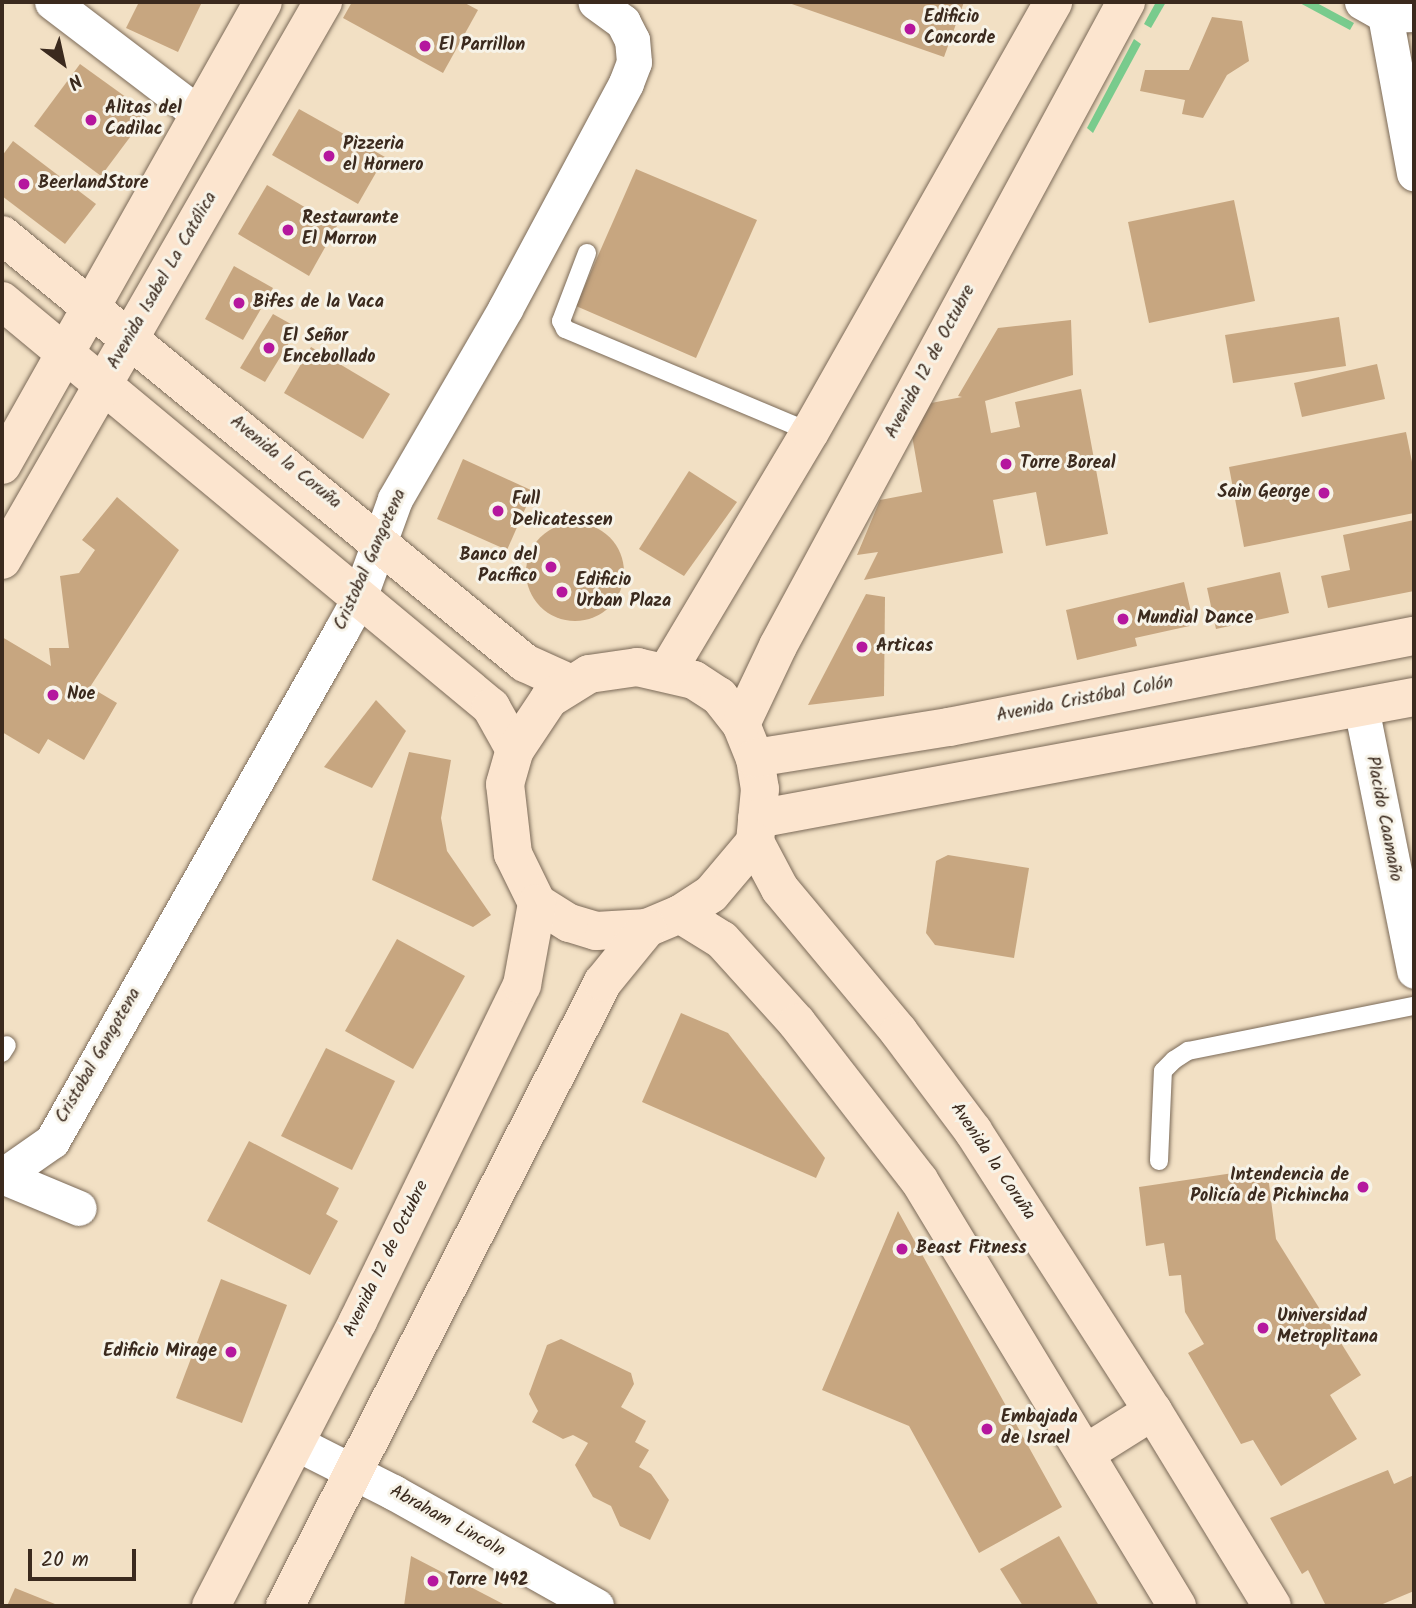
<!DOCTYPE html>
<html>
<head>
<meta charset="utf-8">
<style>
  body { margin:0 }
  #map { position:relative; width:1416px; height:1608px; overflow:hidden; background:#f2e0c4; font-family:Kalam,sans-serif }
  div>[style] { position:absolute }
  .green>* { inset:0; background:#79cb8d }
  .building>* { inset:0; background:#c7a680 }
  .round { border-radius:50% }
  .roads { filter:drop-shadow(0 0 2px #7b6a58) drop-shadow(0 0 2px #7b6a58) }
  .lane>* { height:18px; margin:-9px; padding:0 9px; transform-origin:9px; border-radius:9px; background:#fff }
  .street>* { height:35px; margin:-17.5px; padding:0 17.5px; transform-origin:17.5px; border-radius:17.5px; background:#fff }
  .secondary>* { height:38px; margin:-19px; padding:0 19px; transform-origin:19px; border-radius:19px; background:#fce5cf }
  .dots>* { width:19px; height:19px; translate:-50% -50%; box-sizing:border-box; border:4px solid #f7f3e8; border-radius:50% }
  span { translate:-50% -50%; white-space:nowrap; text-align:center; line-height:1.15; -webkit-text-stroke:6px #f7f3e8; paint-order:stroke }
  .poi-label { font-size:18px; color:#3b2a1e; font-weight:700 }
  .left { translate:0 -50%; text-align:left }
  .right { translate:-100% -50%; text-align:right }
  .street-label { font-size:18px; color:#3b2a1e }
  .frame { position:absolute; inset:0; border:4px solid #3b2a1e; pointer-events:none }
  .north { position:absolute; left:28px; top:28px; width:70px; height:70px; -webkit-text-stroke:5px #f7f3e8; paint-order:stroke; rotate:147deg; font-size:19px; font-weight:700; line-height:28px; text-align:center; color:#3b2a1e }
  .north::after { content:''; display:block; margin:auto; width:24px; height:32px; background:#3b2a1e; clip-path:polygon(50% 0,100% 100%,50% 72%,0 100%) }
  .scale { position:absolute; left:28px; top:1549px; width:108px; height:32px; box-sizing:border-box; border:4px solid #3b2a1e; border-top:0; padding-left:9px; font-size:21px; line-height:24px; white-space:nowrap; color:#3b2a1e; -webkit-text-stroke:5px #f7f3e8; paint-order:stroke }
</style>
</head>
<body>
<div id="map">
  <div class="green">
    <i style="clip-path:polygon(1156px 2px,1166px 2px,1151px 28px,1144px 24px)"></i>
    <i style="clip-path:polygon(1298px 2px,1315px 2px,1354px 23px,1350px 30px)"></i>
    <i style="clip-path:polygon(1134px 39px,1141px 44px,1093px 133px,1087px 128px)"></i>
  </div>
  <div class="building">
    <i style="clip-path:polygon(139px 2px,202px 2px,178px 52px,126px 28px)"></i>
    <i style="clip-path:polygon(352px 2px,463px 2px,478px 10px,443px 73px,343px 18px)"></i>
    <i style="clip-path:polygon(786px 2px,964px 2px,944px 57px)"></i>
    <i style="clip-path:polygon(1212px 17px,1242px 21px,1249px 61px,1227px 75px,1203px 118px,1182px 114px,1185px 100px,1140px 91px,1145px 70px,1189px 70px)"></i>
    <i style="clip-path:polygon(80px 64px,148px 113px,101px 176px,34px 126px)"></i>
    <i style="clip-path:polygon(299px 109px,385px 157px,358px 204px,272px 155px)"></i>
    <i style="clip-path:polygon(13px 141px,96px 204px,65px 244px,2px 196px,2px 156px)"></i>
    <i style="clip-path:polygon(636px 169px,757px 220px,696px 358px,576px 306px)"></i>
    <i style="clip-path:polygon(267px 185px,337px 226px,309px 276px,238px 234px)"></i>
    <i style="clip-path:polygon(1234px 200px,1255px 301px,1149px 323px,1128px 222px)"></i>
    <i style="clip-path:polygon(234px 266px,273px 288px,243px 340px,205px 319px)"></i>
    <i style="clip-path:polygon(273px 314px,298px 328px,265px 382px,240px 368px)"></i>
    <i style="clip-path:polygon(1339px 317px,1346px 366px,1233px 383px,1225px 335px)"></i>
    <i style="clip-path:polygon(1071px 320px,1073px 375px,985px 401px,991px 433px,1020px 427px,1015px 402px,1081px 389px,1108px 534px,1046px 546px,1036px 492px,993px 500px,1003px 553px,864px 580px,878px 552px,857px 555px,880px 500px,922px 492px,912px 436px,926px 404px,962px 397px,958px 396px,998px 328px)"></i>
    <i style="clip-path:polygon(311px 347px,390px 394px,363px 439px,284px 393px)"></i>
    <i style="clip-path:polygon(1377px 364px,1385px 399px,1302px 417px,1294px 383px)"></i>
    <i style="clip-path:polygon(1406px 432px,1414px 472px,1414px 513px,1244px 547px,1229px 467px)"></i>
    <i style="clip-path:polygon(463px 459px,533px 491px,507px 550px,437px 519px)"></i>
    <i style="clip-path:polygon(689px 471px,737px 502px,684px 576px,639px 549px)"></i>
    <i style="clip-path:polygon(117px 497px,179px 550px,90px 687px,117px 703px,84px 760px,48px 739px,39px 754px,2px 732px,2px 637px,51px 666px,49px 648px,69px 648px,60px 576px,79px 573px,95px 550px,82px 540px)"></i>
    <i style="clip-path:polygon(1414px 520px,1414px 591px,1328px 608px,1321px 576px,1350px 570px,1343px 535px)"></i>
    <i class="round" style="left:526px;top:523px;width:98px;height:98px"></i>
    <i style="clip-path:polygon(1280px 572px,1289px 613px,1216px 629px,1207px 588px)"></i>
    <i style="clip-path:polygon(1184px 582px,1194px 625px,1135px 638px,1137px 646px,1077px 660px,1066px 610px)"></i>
    <i style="clip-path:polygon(866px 594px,885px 597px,884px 696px,808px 705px)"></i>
    <i style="clip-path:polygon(376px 700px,406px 731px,372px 788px,324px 767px)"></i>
    <i style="clip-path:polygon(409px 752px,451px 760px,441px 818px,447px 851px,491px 915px,473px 927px,372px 880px)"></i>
    <i style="clip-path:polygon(948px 855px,1029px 868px,1014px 958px,935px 945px,926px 933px,936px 861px)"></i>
    <i style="clip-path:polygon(397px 939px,465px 976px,413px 1069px,345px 1031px)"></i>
    <i style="clip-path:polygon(681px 1013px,728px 1033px,825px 1158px,816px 1178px,642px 1102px)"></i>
    <i style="clip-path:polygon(326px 1048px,395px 1081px,352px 1170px,281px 1136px)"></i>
    <i style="clip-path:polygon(249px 1141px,339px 1188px,326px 1214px,338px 1221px,310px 1275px,207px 1221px)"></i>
    <i style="clip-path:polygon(1267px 1168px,1276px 1239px,1361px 1375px,1330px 1395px,1357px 1439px,1281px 1486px,1253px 1440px,1241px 1444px,1188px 1353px,1204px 1344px,1185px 1312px,1181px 1275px,1169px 1276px,1164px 1243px,1146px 1246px,1139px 1187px)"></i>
    <i style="clip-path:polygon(898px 1211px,1062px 1507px,979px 1553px,909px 1426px,822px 1390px)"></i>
    <i style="clip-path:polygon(221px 1279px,287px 1305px,242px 1423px,176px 1398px)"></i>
    <i style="clip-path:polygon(561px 1339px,631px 1373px,634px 1384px,621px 1407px,646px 1421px,635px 1442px,649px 1450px,639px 1467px,651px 1474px,669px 1500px,650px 1540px,620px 1526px,611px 1506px,593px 1497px,575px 1465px,588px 1443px,573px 1435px,563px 1439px,532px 1422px,538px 1411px,529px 1394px,547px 1345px)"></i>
    <i style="clip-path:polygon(1388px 1470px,1394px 1484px,1414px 1475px,1414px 1591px,1378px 1606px,1326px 1606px,1308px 1570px,1302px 1574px,1270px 1518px)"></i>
    <i style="clip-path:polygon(1059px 1536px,1099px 1606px,1023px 1606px,1000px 1569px)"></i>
    <i style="clip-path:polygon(411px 1556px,507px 1606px,404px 1606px)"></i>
    <i style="clip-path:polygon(15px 1588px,60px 1606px,7px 1606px)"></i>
  </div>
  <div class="roads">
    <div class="lane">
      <i style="left:587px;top:253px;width:73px;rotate:110.9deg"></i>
      <i style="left:561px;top:321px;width:9px;rotate:63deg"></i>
      <i style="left:565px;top:329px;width:266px;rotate:22.8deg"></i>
      <i style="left:2px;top:1053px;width:9px;rotate:-58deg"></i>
      <i style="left:1159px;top:1161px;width:90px;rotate:-87.5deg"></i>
      <i style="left:1163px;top:1071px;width:16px;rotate:-45deg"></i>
      <i style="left:1174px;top:1060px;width:17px;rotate:-33deg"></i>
      <i style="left:1188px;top:1051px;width:230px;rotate:-11.3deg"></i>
    </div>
    <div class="street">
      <i style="left:52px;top:2px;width:185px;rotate:37.3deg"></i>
      <i style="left:1362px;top:2px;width:26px;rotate:29deg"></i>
      <i style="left:1385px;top:15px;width:29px;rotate:-2deg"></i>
      <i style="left:1385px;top:15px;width:161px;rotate:79.6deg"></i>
      <i style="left:1361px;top:707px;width:269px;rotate:78.6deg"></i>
      <i style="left:2px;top:1176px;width:61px;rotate:-35deg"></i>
      <i style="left:52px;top:1141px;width:586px;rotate:-60.46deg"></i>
      <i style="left:341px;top:631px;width:38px;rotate:-61deg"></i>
      <i style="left:359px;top:598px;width:105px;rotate:-70deg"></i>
      <i style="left:395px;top:499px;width:220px;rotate:-59.9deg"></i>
      <i style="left:505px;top:309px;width:256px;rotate:-61.8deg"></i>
      <i style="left:626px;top:83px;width:22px;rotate:-69deg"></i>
      <i style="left:634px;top:62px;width:22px;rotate:-95deg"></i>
      <i style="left:632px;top:40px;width:20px;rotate:-117deg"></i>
      <i style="left:623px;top:22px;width:34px;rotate:-144deg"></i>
      <i style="left:2px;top:1176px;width:83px;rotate:22.6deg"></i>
      <i style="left:296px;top:1443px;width:109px;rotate:26.8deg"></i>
      <i style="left:393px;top:1492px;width:233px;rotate:29.3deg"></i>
    </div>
    <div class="secondary">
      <i style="left:2px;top:235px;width:676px;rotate:39.3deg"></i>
      <i style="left:525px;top:663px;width:51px;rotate:24.5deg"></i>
      <i style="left:2px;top:301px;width:636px;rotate:39.7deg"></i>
      <i style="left:491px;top:707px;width:49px;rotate:60.8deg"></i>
      <i style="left:2px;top:465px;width:531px;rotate:-60.59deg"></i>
      <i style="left:2px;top:560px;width:644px;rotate:-60.09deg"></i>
      <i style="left:637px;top:667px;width:58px;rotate:12.8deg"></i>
      <i style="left:694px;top:680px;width:30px;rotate:33deg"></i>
      <i style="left:719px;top:696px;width:36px;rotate:52deg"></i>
      <i style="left:741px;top:724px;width:37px;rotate:68deg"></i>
      <i style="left:755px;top:758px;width:31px;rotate:81deg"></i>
      <i style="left:760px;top:789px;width:53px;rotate:95.4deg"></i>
      <i style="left:755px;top:842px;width:68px;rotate:130.2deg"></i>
      <i style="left:711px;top:894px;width:37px;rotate:147deg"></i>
      <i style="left:680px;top:914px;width:36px;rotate:157deg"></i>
      <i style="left:647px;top:928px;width:51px;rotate:176.6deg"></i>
      <i style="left:596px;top:931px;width:28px;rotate:-163deg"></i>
      <i style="left:569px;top:923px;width:38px;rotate:-148deg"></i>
      <i style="left:537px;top:903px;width:55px;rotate:-116.1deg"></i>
      <i style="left:513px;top:854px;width:70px;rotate:-96.5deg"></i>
      <i style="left:505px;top:784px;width:35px;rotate:-74deg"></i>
      <i style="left:515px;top:750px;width:61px;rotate:-56.3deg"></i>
      <i style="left:549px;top:699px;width:47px;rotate:-32deg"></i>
      <i style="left:589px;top:674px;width:49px;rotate:-8.3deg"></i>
      <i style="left:668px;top:670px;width:277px;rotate:-59.2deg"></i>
      <i style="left:810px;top:432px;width:494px;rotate:-60.5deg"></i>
      <i style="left:741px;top:724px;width:86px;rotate:-64.6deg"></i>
      <i style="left:778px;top:646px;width:732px;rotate:-61.61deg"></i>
      <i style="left:755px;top:758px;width:196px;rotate:-9.1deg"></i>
      <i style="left:949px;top:727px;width:474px;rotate:-11.1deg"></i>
      <i style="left:757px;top:819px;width:668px;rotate:-10.52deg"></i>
      <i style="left:755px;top:842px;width:53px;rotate:62deg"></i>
      <i style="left:780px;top:889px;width:186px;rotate:50.2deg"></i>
      <i style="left:899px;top:1032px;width:124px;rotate:53.2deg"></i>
      <i style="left:973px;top:1131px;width:333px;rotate:57.3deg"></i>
      <i style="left:1153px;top:1411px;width:228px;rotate:58.6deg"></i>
      <i style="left:680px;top:914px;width:49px;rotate:31.8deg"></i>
      <i style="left:722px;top:940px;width:112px;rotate:47.9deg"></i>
      <i style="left:797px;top:1023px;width:199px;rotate:52.2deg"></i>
      <i style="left:919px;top:1180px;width:498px;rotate:58.8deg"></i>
      <i style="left:1086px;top:1453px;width:79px;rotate:-32.1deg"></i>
      <i style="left:211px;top:1606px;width:321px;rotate:-62.7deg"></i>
      <i style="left:358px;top:1321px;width:374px;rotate:-64deg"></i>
      <i style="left:522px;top:985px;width:83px;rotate:-79.6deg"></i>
      <i style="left:285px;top:1606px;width:700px;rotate:-63deg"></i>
      <i style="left:603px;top:982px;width:70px;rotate:-50.8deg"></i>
    </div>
  </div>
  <div class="dots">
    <i style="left:910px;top:29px;background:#b5179e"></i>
    <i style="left:425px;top:46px;background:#b5179e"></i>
    <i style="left:91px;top:120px;background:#b5179e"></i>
    <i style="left:329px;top:156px;background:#b5179e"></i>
    <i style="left:24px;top:184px;background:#b5179e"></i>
    <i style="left:288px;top:230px;background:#b5179e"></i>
    <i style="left:239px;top:303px;background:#b5179e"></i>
    <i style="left:269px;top:348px;background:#b5179e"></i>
    <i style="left:1006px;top:464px;background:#b5179e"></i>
    <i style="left:1324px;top:493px;background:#b5179e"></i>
    <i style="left:498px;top:511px;background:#b5179e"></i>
    <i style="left:551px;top:567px;background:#b5179e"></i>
    <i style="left:562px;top:592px;background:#b5179e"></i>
    <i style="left:1123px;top:619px;background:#b5179e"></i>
    <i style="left:862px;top:647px;background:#b5179e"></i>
    <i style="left:53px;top:695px;background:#b5179e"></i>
    <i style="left:1363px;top:1187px;background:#b5179e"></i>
    <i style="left:902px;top:1249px;background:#b5179e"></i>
    <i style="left:1263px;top:1328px;background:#b5179e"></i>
    <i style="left:231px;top:1352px;background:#b5179e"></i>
    <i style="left:987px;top:1429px;background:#b5179e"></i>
    <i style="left:433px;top:1581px;background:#b5179e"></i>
  </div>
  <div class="poi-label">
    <span class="left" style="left:924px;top:29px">Edificio<br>Concorde</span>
    <span class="left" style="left:439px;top:46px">El Parrillon</span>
    <span class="left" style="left:105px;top:120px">Alitas del<br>Cadilac</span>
    <span class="left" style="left:343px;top:156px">Pizzeria<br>el Hornero</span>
    <span class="left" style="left:38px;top:184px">BeerlandStore</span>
    <span class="left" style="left:302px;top:230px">Restaurante<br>El Morron</span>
    <span class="left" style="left:253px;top:303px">Bifes de la Vaca</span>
    <span class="left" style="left:283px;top:348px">El Señor<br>Encebollado</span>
    <span class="left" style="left:1020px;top:464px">Torre Boreal</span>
    <span class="right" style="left:1310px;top:493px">Sain George</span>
    <span class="left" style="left:512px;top:511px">Full<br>Delicatessen</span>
    <span class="right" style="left:537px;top:567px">Banco del<br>Pacífico</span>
    <span class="left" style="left:576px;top:592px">Edificio<br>Urban Plaza</span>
    <span class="left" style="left:1137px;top:619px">Mundial Dance</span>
    <span class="left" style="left:876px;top:647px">Articas</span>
    <span class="left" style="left:67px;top:695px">Noe</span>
    <span class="right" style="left:1349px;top:1187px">Intendencia de<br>Policía de Pichincha</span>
    <span class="left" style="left:916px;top:1249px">Beast Fitness</span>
    <span class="left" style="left:1277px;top:1328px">Universidad<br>Metroplitana</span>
    <span class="right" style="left:217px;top:1352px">Edificio Mirage</span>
    <span class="left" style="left:1001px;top:1429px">Embajada<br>de Israel</span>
    <span class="left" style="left:447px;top:1581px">Torre 1492</span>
  </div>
  <div class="street-label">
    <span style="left:163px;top:281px;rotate:-60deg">Avenida Isabel La Católica</span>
    <span style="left:931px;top:362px;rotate:-62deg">Avenida 12 de Octubre</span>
    <span style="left:285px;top:463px;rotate:39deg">Avenida la Coruña</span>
    <span style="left:371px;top:560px;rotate:-66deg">Cristobal Gangotena</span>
    <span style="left:1085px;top:700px;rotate:-11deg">Avenida Cristóbal Colón</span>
    <span style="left:1383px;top:819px;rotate:79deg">Placido Caamaño</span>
    <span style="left:99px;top:1056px;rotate:-60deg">Cristobal Gangotena</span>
    <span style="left:992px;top:1162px;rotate:56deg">Avenida la Coruña</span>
    <span style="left:387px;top:1259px;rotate:-64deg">Avenida 12 de Octubre</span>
    <span style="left:447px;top:1522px;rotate:29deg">Abraham Lincoln</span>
  </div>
  <div class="frame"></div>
  <div class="north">N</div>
  <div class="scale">20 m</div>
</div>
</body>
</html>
